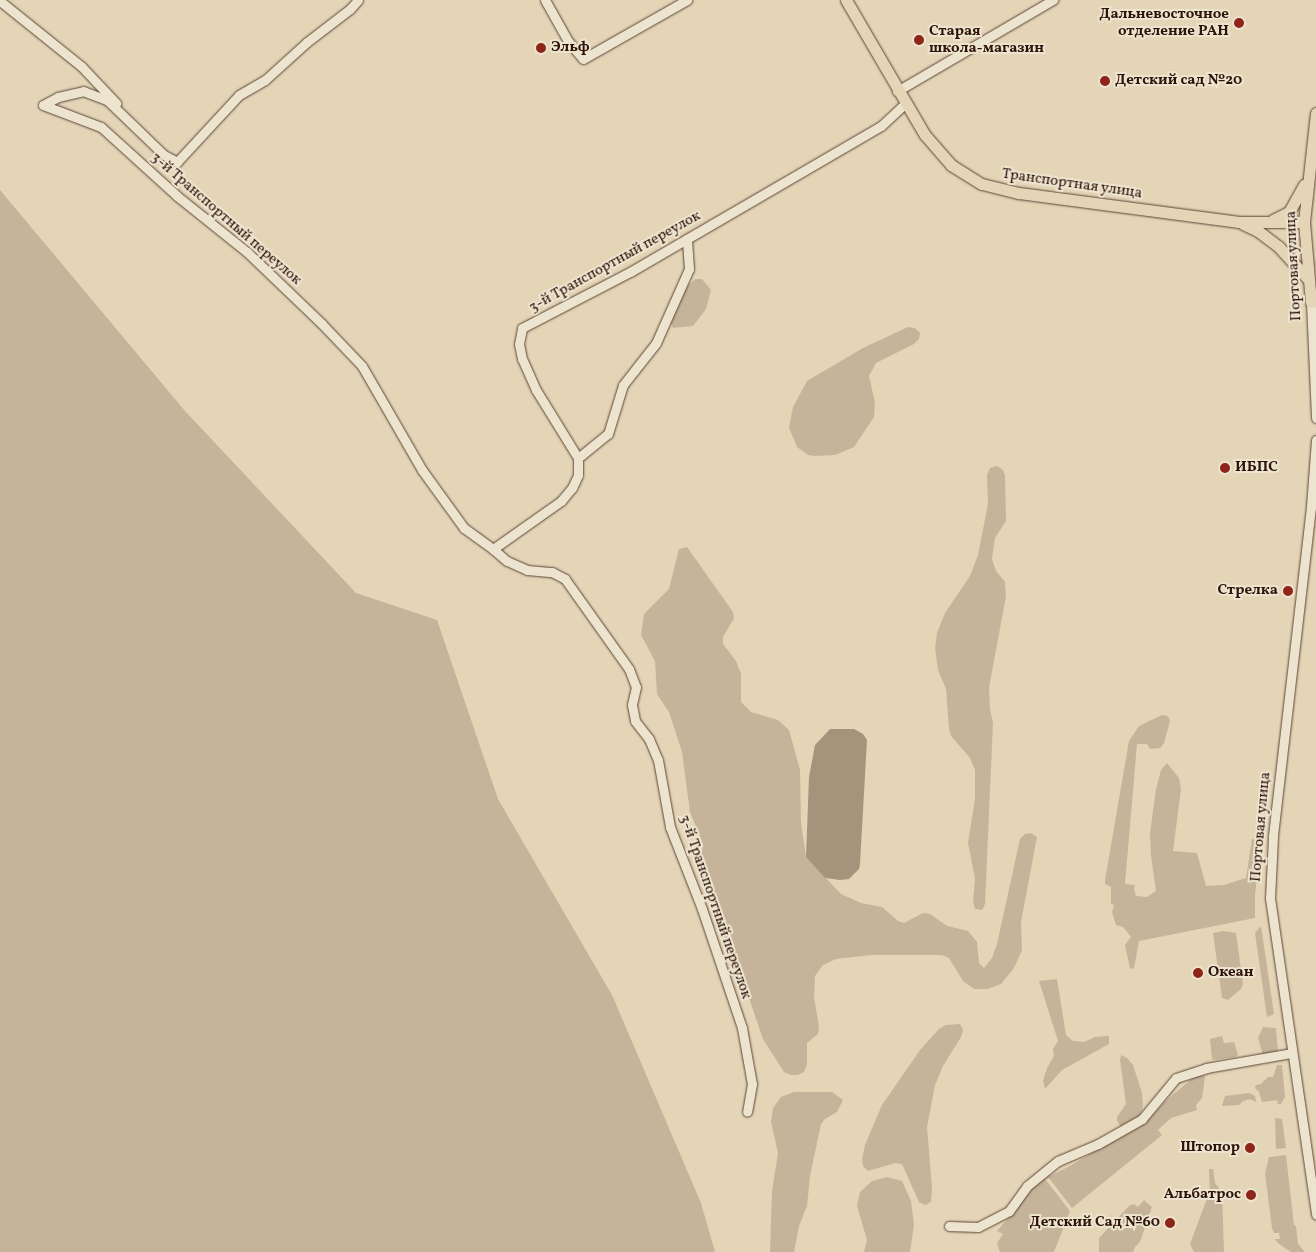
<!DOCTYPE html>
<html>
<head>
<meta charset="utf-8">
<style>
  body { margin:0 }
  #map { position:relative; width:1316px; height:1252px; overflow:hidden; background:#e4d5b7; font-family:Vollkorn,serif }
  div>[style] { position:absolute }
  .green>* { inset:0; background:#c5b499 }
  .water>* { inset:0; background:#a6937c }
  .roads { filter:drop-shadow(0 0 1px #5c4434) drop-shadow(0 0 1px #5c4434) }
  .minor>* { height:9px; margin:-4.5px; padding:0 4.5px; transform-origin:4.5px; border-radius:4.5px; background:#ede4d0 }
  .major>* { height:11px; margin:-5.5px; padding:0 5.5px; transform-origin:5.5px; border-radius:5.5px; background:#e4d5b7 }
  .dots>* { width:14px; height:14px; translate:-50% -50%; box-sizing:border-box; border:2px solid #ede4d0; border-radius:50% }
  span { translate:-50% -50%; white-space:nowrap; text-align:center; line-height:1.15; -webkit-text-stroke:4px #ede4d0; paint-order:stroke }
  .poi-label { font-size:15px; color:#2e1308; font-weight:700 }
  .right { translate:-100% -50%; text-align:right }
  .left { translate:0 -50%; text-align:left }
  .street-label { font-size:15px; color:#2e1308 }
</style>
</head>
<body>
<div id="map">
  <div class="green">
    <i style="clip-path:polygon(0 190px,185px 411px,356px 593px,437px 620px,498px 799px,612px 995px,701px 1203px,715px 1252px,0 1252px)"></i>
    <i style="clip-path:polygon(695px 279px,702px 279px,711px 290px,706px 309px,693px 326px,673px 328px,670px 322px,685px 289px)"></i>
    <i style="clip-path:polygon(908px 327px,915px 328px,920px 333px,919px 339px,914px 344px,876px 363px,869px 376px,875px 403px,874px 417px,854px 447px,835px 455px,815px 456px,808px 455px,797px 447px,789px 428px,793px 407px,807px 381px,863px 348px)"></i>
    <i style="clip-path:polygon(997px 466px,1003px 470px,1005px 476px,1006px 521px,995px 538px,992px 559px,996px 571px,1005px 582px,1006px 596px,989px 688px,990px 709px,993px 723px,985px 904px,982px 910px,975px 909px,973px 901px,975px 879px,968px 843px,975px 799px,975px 770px,970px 758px,951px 736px,949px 729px,946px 689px,938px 670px,935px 648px,937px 633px,945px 613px,970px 576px,978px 555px,988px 504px,987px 475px,990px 468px)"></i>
    <i style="clip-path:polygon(687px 547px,733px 612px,734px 618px,723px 637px,723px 644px,736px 661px,741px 674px,741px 702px,751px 712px,778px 720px,789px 730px,800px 770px,801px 823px,806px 857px,841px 894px,861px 903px,882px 907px,898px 921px,904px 923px,923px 913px,930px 914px,947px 926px,968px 931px,977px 942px,979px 963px,984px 968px,992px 958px,997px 944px,1020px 839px,1025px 834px,1031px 833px,1037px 837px,1021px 922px,1022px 950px,1014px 968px,1001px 984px,988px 989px,974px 989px,963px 981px,949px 958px,942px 955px,871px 955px,836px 959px,823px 965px,815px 976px,814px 997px,819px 1027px,818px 1034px,807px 1043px,807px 1064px,804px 1072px,798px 1075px,791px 1075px,784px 1072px,763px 1039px,749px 998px,730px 957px,714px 898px,704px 872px,701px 859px,703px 844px,690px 812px,682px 752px,669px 712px,657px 694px,655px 661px,641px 635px,644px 614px,669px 589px,679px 549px)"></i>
    <i style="clip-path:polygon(1162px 715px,1168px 716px,1170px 721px,1164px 743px,1160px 748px,1150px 749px,1147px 744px,1137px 744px,1125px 884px,1135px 885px,1134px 889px,1136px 896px,1147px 897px,1156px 891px,1151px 856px,1150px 833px,1156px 789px,1161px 770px,1167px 763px,1179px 778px,1181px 789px,1173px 851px,1197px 853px,1206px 886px,1224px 885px,1246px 878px,1252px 839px,1261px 840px,1255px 895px,1255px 918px,1139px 941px,1134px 968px,1130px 969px,1125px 945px,1131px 937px,1123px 927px,1116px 925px,1112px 912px,1114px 905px,1111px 904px,1111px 887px,1105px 884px,1105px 880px,1129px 741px,1139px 726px)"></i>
    <i style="clip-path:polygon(1261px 926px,1274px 1014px,1267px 1017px,1255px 933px)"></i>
    <i style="clip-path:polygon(1223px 931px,1236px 933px,1243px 984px,1241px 989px,1228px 1000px,1222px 998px,1213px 933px)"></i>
    <i style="clip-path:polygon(1057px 979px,1066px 1035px,1073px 1041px,1084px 1042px,1095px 1037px,1109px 1036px,1109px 1044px,1062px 1070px,1045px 1089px,1043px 1081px,1047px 1068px,1054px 1056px,1053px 1049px,1058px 1041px,1039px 981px)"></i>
    <i style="clip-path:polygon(960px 1024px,963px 1030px,961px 1037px,943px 1066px,935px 1085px,927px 1127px,932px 1188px,931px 1202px,925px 1205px,919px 1202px,902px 1164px,895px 1163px,868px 1171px,863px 1166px,862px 1159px,865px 1145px,882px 1105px,920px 1050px,939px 1029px,946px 1025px)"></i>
    <i style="clip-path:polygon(1263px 1027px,1276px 1028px,1278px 1053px,1263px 1055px,1258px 1038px)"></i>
    <i style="clip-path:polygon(1222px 1036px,1224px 1043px,1234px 1042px,1238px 1055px,1236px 1057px,1214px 1060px,1212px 1059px,1210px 1039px)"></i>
    <i style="clip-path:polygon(1121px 1055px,1127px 1058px,1133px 1065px,1142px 1093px,1143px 1107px,1140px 1115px,1121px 1127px,1117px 1121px,1117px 1117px,1126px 1104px,1120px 1060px)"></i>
    <i style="clip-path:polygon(1277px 1065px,1282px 1065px,1285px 1097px,1281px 1104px,1278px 1104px,1277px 1100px,1262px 1102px,1259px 1092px,1255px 1088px,1256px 1085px,1261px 1084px,1268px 1077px,1273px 1077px)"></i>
    <i style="clip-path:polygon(1195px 1076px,1205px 1076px,1202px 1098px,1196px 1105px,1197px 1110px,1171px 1118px,1158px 1130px,1162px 1135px,1072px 1208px,1049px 1178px,1045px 1179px,1070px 1211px,1054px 1252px,1000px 1252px,997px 1243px,1003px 1234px,997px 1231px,1038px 1182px,1070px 1166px,1147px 1120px,1169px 1098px)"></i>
    <i style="clip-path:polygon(794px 1092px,832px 1092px,843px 1100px,837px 1112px,825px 1119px,821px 1124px,810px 1176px,807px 1206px,799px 1226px,794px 1252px,770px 1252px,772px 1191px,778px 1153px,771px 1122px,773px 1108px,781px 1097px)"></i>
    <i style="clip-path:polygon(1249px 1093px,1255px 1096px,1256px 1102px,1250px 1099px,1243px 1101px,1239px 1105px,1222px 1106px,1225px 1096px)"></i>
    <i style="clip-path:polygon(1275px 1118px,1282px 1119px,1286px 1148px,1276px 1149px)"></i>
    <i style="clip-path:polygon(1286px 1155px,1294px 1225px,1296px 1226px,1298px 1244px,1305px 1252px,1291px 1252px,1278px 1243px,1275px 1239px,1280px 1239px,1279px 1233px,1274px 1233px,1272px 1228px,1265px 1174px,1269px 1157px)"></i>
    <i style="clip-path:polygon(1209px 1169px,1213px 1169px,1215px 1183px,1222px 1192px,1224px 1252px,1194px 1252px,1190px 1244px,1208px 1196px,1210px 1199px)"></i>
    <i style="clip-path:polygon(887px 1177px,902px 1181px,911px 1201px,914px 1225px,910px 1252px,864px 1252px,867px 1240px,857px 1206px,860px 1192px,872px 1181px)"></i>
    <i style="clip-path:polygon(1144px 1200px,1152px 1207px,1140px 1242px,1135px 1247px,1133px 1252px,1099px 1252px,1099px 1238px,1129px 1206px,1134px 1204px,1138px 1207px)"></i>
  </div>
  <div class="water">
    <i style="clip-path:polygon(830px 729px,854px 729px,863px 734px,867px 740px,860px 864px,859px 869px,849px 879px,840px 880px,825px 878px,806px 857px,809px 777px,815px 745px)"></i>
  </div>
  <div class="roads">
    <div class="minor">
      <i style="left:545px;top:0;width:47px;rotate:60.7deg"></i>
      <i style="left:568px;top:41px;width:23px;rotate:50deg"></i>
      <i style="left:583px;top:59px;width:120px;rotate:-29.6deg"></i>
      <i style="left:0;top:1px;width:105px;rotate:38.8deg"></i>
      <i style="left:82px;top:67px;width:50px;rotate:46.6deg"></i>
      <i style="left:897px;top:91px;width:181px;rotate:-30.3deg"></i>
      <i style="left:43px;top:105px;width:62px;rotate:20.8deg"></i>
      <i style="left:101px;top:127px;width:103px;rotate:42.2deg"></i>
      <i style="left:177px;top:196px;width:90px;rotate:38.7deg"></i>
      <i style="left:247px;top:252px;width:104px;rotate:43.8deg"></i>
      <i style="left:322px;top:324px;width:58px;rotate:46.4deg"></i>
      <i style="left:362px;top:366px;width:120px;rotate:60deg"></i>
      <i style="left:422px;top:470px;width:72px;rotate:54.1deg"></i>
      <i style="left:464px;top:528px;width:36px;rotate:36deg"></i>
      <i style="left:493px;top:549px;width:83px;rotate:-35.2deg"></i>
      <i style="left:561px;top:501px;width:17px;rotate:-50deg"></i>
      <i style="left:572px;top:488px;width:14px;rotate:-65deg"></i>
      <i style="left:578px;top:475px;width:17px;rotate:-90deg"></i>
      <i style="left:578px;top:458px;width:80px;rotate:-121.7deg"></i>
      <i style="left:536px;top:390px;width:34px;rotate:-114deg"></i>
      <i style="left:522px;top:359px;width:15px;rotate:-101deg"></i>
      <i style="left:519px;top:344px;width:16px;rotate:-79deg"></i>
      <i style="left:522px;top:328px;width:122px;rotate:-27.4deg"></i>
      <i style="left:630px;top:272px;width:290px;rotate:-30.2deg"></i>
      <i style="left:881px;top:126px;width:33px;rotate:-43deg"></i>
      <i style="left:43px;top:105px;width:17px;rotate:-28deg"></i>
      <i style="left:58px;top:97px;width:26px;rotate:-13deg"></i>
      <i style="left:83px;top:91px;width:26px;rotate:21deg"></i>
      <i style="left:107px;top:100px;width:79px;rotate:44deg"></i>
      <i style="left:164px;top:155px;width:15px;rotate:28deg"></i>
      <i style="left:177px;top:162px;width:91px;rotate:-47.2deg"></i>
      <i style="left:239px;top:95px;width:30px;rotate:-30deg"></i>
      <i style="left:265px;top:80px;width:57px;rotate:-42.1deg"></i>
      <i style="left:307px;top:42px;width:54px;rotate:-37.5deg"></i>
      <i style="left:350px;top:9px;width:12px;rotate:-48deg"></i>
      <i style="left:1311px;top:302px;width:116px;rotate:87.5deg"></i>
      <i style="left:1316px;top:440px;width:67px;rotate:94.3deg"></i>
      <i style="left:1311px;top:507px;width:332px;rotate:96.6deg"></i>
      <i style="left:1273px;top:837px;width:61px;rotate:92.8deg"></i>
      <i style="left:1270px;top:898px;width:320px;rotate:81.7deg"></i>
      <i style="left:578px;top:458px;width:38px;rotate:-39deg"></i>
      <i style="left:608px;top:434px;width:51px;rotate:-73deg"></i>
      <i style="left:623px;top:385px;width:53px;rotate:-51.8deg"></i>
      <i style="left:656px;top:343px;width:81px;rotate:-66deg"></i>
      <i style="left:689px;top:269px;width:30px;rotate:-94deg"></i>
      <i style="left:493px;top:549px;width:18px;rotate:41deg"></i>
      <i style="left:507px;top:561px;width:22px;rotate:24deg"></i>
      <i style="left:527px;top:570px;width:25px;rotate:5deg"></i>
      <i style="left:552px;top:572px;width:15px;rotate:28deg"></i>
      <i style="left:565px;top:579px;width:110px;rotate:54.6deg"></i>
      <i style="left:629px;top:669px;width:19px;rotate:69deg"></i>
      <i style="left:636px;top:687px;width:18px;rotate:103deg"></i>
      <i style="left:632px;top:705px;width:16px;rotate:79deg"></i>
      <i style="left:635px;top:721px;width:23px;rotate:52deg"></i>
      <i style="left:649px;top:739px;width:23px;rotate:67deg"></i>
      <i style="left:658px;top:760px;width:68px;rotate:79.8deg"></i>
      <i style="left:670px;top:827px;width:88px;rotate:68.7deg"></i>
      <i style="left:702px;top:909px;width:126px;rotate:71.4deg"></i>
      <i style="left:742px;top:1028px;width:57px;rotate:79.9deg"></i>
      <i style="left:752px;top:1084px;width:28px;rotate:100deg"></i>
      <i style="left:949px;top:1226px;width:29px;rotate:2deg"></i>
      <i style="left:978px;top:1227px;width:35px;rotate:-27deg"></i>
      <i style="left:1009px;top:1211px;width:31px;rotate:-54deg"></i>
      <i style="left:1027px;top:1186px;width:40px;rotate:-39deg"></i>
      <i style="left:1058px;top:1161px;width:43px;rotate:-23deg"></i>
      <i style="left:1098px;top:1144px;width:51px;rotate:-29.6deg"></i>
      <i style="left:1142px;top:1119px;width:53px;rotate:-50.3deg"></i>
      <i style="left:1176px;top:1078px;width:32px;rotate:-18deg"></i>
      <i style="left:1206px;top:1068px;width:86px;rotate:-10deg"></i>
    </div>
    <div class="major">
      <i style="left:846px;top:0;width:156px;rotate:59.7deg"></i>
      <i style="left:925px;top:135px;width:40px;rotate:49deg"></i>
      <i style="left:951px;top:165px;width:36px;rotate:32deg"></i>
      <i style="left:982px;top:184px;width:38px;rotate:14deg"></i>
      <i style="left:1019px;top:193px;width:222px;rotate:7.5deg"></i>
      <i style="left:1239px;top:222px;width:65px"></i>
      <i style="left:1316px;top:113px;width:110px;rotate:96.3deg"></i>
      <i style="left:1304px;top:222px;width:80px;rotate:85deg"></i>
      <i style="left:1311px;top:302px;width:5px;rotate:-11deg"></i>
      <i style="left:1273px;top:220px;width:18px;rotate:-27deg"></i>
      <i style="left:1289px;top:212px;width:31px;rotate:-61deg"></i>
      <i style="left:1243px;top:224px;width:17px;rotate:25deg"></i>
      <i style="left:1258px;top:231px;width:25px;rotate:37deg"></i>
      <i style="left:1278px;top:246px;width:45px;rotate:47.7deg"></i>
    </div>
  </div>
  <div class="dots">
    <i style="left:1239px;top:23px;background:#8f2418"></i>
    <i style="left:919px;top:40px;background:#8f2418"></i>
    <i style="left:541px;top:48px;background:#8f2418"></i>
    <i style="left:1105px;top:81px;background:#8f2418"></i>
    <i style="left:1225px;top:468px;background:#8f2418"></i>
    <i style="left:1288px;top:591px;background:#8f2418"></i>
    <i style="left:1198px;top:973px;background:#8f2418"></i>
    <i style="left:1250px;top:1148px;background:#8f2418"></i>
    <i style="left:1251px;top:1195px;background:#8f2418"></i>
    <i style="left:1170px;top:1223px;background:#8f2418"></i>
  </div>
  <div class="poi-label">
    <span class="right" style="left:1229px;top:23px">Дальневосточное<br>отделение РАН</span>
    <span class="left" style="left:929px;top:40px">Старая<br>школа-магазин</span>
    <span class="left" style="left:551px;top:48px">Эльф</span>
    <span class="left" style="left:1115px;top:81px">Детский сад №20</span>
    <span class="left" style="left:1235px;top:468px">ИБПС</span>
    <span class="right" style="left:1278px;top:591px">Стрелка</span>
    <span class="left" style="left:1208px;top:973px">Океан</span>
    <span class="right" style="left:1240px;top:1148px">Штопор</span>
    <span class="right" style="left:1241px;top:1195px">Альбатрос</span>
    <span class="right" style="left:1160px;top:1223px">Детский Сад №60</span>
  </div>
  <div class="street-label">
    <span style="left:1072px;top:184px;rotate:8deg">Транспортная улица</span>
    <span style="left:226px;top:219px;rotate:41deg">3-й Транспортный переулок</span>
    <span style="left:615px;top:262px;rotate:-29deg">3-й Транспортный переулок</span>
    <span style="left:1294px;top:266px;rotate:-93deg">Портовая улица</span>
    <span style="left:1261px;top:827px;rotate:-85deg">Портовая улица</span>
    <span style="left:715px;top:907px;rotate:71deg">3-й Транспортный переулок</span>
  </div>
</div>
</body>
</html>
